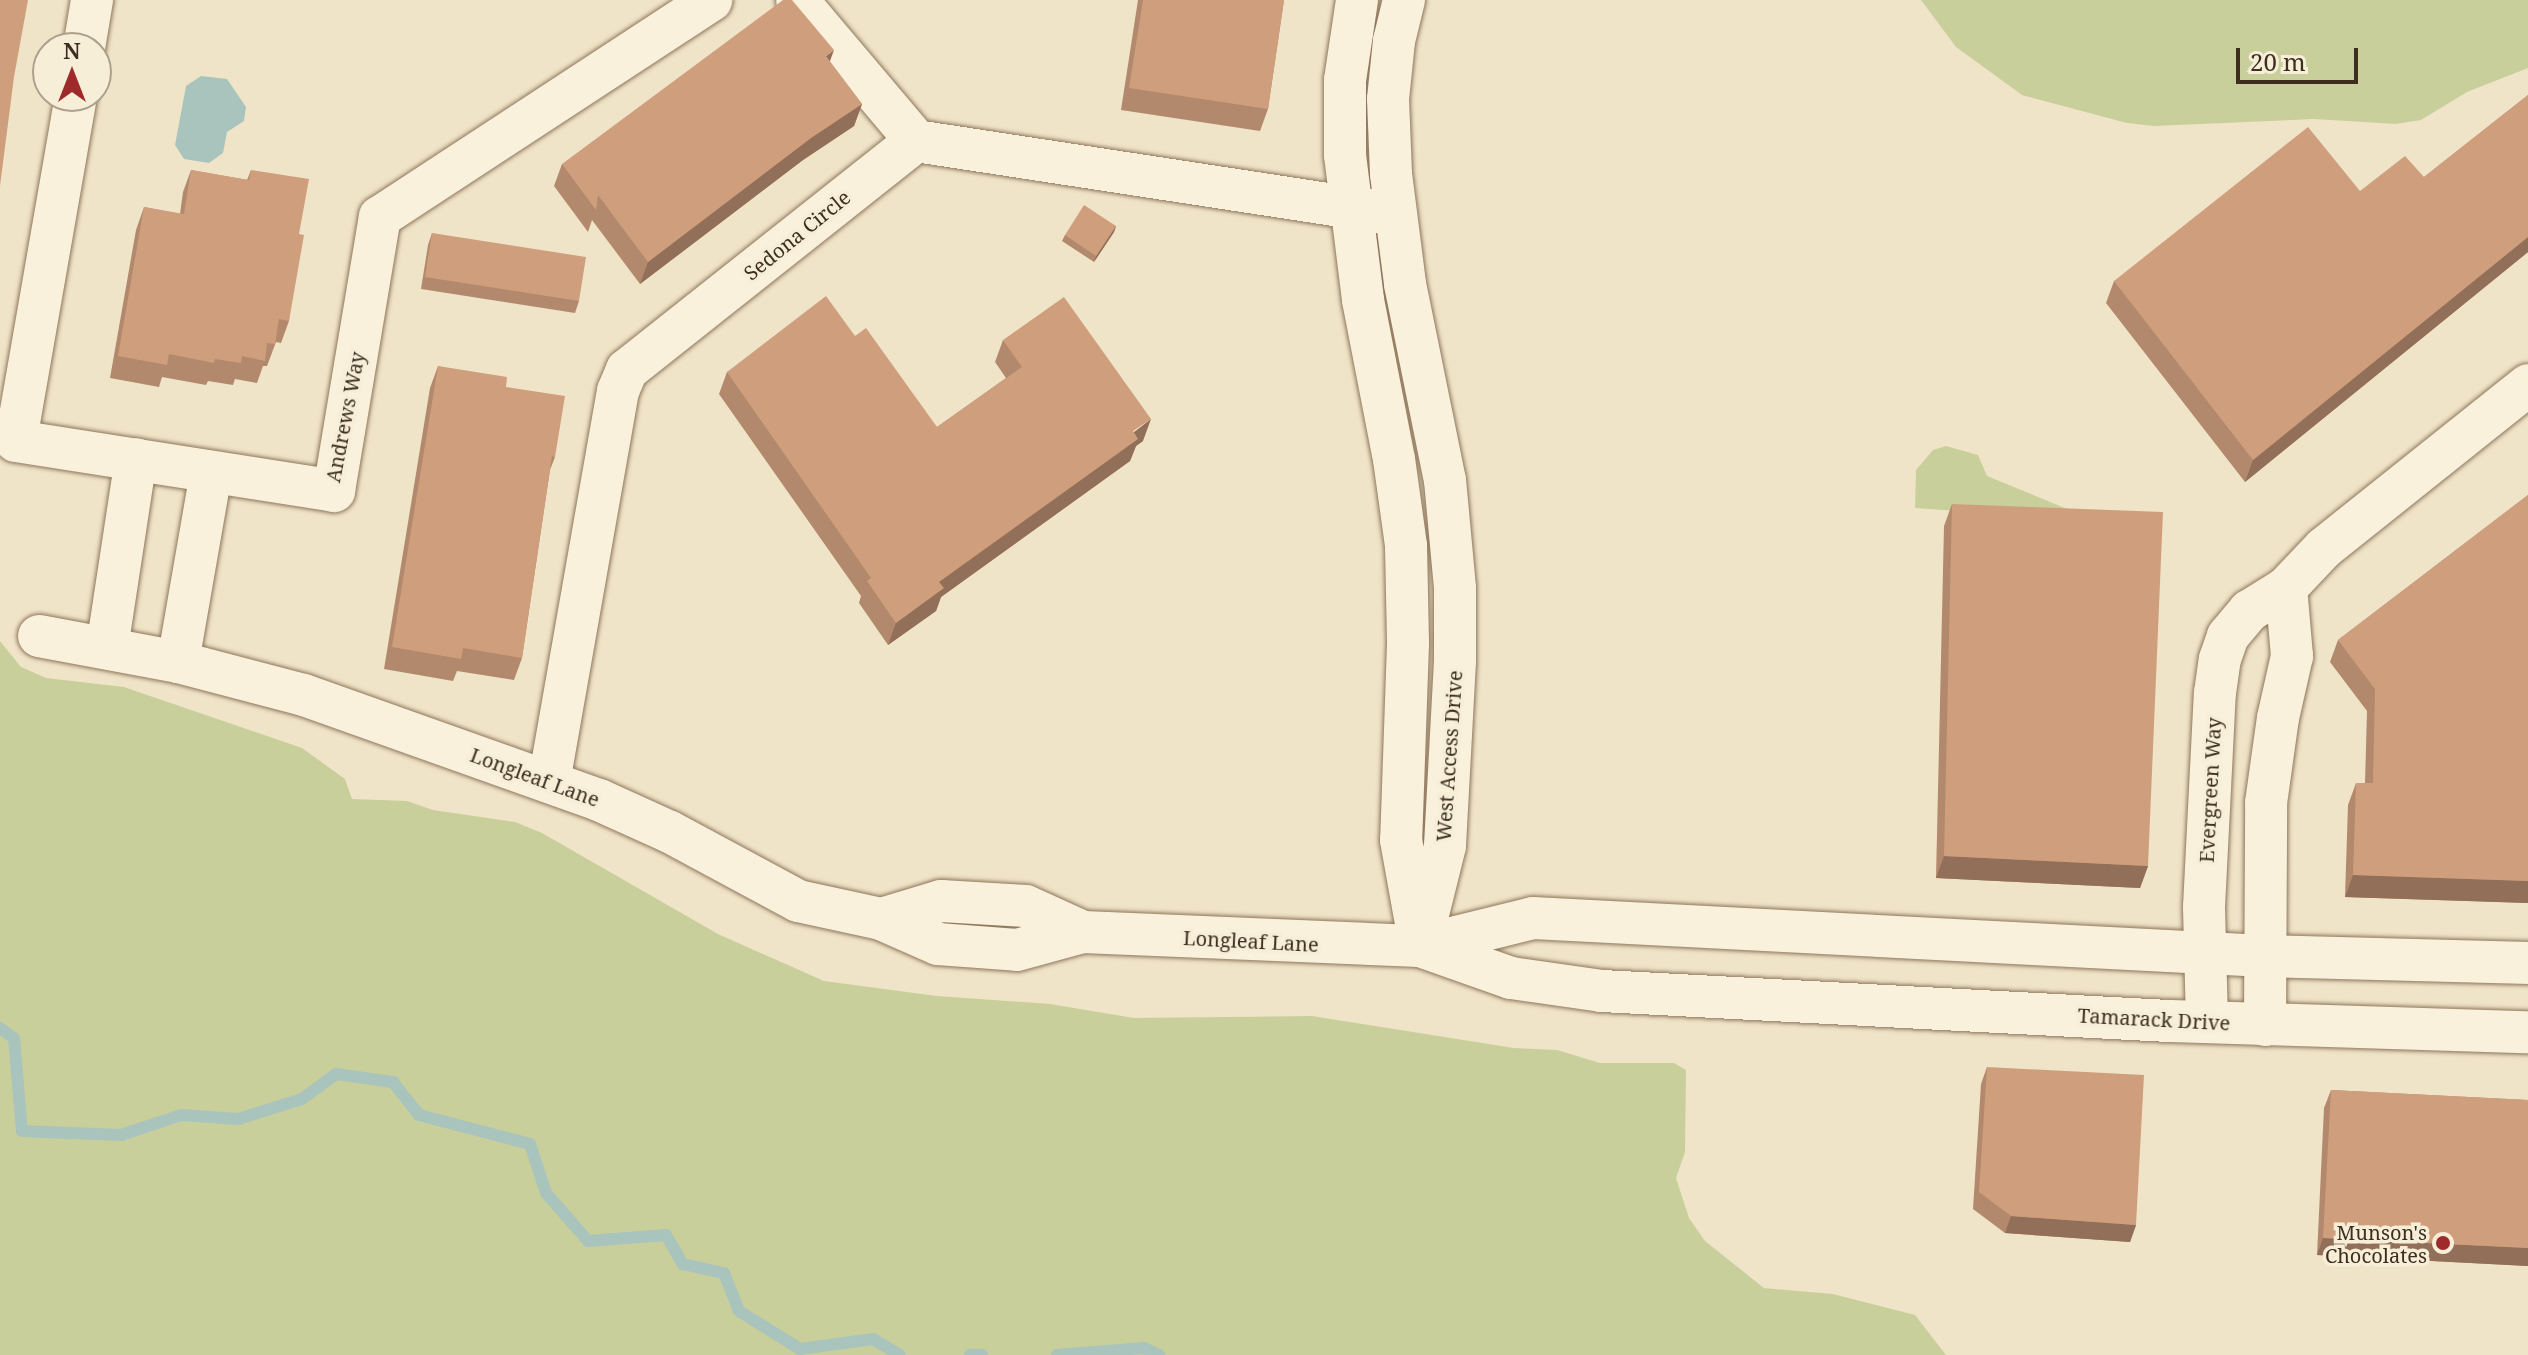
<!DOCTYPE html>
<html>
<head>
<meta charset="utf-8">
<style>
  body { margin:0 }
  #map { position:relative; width:2528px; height:1355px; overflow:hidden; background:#f0e4c8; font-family:"Noto Serif",serif }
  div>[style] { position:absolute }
  .green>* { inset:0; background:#c9cf9b }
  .water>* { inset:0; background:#a9c4bc }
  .stream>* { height:12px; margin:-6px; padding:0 6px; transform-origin:6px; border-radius:6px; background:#a9c4bc }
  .roads { filter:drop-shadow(0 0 2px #8d765c) drop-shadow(0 0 2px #8d765c) }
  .minor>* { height:42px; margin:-21px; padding:0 21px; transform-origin:21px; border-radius:21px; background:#faf1dc }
  .wall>* { inset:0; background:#b2896c }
  .shaded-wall>* { inset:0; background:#916f58 }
  .building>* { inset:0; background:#cf9f7d }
  .dots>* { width:22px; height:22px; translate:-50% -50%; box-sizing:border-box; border:4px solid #f7eed8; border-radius:50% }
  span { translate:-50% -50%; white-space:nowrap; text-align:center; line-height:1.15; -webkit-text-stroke:7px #f7eed8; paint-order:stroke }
  .street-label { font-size:20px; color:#3d2e20 }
  .poi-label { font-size:20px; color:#3d2e20 }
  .right { translate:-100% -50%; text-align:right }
  .north { position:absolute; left:32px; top:32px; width:80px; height:80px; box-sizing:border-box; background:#f7eed8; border:2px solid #ada18e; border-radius:50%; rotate:0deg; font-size:22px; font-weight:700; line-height:32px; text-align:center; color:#3d2e20 }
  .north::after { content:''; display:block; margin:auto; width:28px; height:36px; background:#9e2a2b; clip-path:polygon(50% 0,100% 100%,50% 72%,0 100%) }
  .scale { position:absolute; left:2236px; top:48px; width:122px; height:36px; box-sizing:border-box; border:4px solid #3d2e20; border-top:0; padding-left:10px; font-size:24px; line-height:28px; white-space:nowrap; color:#3d2e20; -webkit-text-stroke:6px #f7eed8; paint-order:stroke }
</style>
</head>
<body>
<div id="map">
  <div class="green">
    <i style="clip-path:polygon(1921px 0,2528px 0,2528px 68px,2467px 92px,2421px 120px,2395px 124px,2314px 119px,2154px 126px,2127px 123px,2022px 95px,1956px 47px)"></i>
    <i style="clip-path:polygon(1946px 446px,1978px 455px,1987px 476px,2072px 511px,2074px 519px,1915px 508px,1916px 470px,1933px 450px)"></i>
    <i style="clip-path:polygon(0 641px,21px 667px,46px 678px,124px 687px,302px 748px,345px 779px,352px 799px,407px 801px,433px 810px,515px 822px,542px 833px,718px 934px,824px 981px,937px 996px,1050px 1004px,1134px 1018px,1312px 1016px,1514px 1048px,1557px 1050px,1600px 1063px,1674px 1063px,1686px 1070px,1685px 1152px,1676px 1178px,1689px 1218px,1705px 1241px,1764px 1288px,1833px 1294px,1915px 1315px,1946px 1355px,0 1355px)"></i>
  </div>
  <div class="water">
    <i style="clip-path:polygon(201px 76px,227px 79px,246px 107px,244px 121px,227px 132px,223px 153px,209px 163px,184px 159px,175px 145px,186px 86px)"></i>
  </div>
  <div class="stream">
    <i style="left:0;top:1028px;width:17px;rotate:36deg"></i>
    <i style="left:14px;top:1038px;width:93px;rotate:85.1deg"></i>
    <i style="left:22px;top:1131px;width:99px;rotate:2.3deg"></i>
    <i style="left:121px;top:1135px;width:63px;rotate:-18.4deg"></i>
    <i style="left:181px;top:1115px;width:57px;rotate:4deg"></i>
    <i style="left:238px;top:1119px;width:67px;rotate:-17.4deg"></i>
    <i style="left:302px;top:1099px;width:42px;rotate:-36.3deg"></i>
    <i style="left:336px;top:1074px;width:58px;rotate:8deg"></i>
    <i style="left:393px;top:1082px;width:42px;rotate:51.8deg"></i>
    <i style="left:419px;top:1115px;width:115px;rotate:14.6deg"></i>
    <i style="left:530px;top:1144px;width:52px;rotate:71.9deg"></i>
    <i style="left:546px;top:1193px;width:64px;rotate:48.8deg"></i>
    <i style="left:588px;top:1241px;width:78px;rotate:-4.4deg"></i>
    <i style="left:666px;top:1235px;width:34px;rotate:60deg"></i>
    <i style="left:683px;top:1264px;width:42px;rotate:12.4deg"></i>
    <i style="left:724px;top:1273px;width:41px;rotate:68.5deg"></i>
    <i style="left:739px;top:1311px;width:72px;rotate:31.9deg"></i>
    <i style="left:800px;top:1349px;width:74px;rotate:-7.8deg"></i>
    <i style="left:873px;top:1339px;width:31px;rotate:31deg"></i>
    <i style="left:970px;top:1355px;width:12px"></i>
    <i style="left:1057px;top:1355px;width:87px;rotate:-4.6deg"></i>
    <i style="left:1144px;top:1348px;width:17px;rotate:25deg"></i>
  </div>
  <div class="roads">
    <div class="minor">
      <i style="left:797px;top:0;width:185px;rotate:49.8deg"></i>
      <i style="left:1357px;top:0;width:81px;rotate:98.5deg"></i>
      <i style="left:1345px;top:80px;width:75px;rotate:90deg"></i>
      <i style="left:1345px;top:155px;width:146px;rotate:82.9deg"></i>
      <i style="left:1363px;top:300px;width:162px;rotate:79deg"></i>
      <i style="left:1394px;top:459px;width:88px;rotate:82.1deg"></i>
      <i style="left:1406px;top:546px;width:98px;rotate:88.8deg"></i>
      <i style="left:1408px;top:644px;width:196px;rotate:92deg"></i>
      <i style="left:1401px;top:840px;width:90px;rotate:79.8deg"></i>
      <i style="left:1404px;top:0;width:42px;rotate:103.7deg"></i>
      <i style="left:1394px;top:41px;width:58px;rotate:95.9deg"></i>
      <i style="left:1388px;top:99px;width:75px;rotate:87.7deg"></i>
      <i style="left:1391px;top:174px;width:111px;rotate:82.7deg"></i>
      <i style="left:1405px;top:284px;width:200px;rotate:78.5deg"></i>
      <i style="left:1445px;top:480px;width:108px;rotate:84.7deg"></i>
      <i style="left:1455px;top:588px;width:73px;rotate:90deg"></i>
      <i style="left:1455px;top:661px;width:185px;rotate:93.1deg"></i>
      <i style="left:1445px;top:846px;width:103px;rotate:104deg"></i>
      <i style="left:84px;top:48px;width:49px;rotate:-80.5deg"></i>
      <i style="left:76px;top:96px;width:350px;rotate:99.9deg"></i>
      <i style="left:16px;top:441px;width:322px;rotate:8.9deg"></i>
      <i style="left:334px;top:491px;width:278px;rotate:-80.5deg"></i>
      <i style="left:380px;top:217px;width:396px;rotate:-33.2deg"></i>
      <i style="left:39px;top:636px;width:141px;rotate:10.6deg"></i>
      <i style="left:178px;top:662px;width:130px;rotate:14.7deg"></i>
      <i style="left:304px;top:695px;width:313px;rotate:19.6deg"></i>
      <i style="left:599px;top:800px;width:78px;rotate:24.3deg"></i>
      <i style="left:670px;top:832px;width:145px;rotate:28.3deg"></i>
      <i style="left:798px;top:901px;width:85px;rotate:12.2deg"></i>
      <i style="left:881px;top:919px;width:62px;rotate:23.7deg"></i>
      <i style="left:938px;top:944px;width:79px;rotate:4.3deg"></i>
      <i style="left:1017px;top:950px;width:68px;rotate:-15.3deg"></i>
      <i style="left:1083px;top:932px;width:337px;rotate:2.4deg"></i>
      <i style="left:1420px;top:946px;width:116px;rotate:-13.9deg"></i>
      <i style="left:1533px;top:918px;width:732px;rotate:2.98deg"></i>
      <i style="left:2264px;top:956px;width:264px;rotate:1.5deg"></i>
      <i style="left:107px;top:648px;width:191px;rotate:-81.3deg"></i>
      <i style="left:178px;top:662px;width:193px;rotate:-80.1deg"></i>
      <i style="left:549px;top:782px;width:397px;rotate:-80deg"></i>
      <i style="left:618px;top:391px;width:23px;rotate:-67deg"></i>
      <i style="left:627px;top:370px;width:369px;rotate:-38.4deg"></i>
      <i style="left:916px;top:141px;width:485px;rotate:8.7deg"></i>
      <i style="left:881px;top:919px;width:63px;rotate:-16.7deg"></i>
      <i style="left:941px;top:901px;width:85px;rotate:3.4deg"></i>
      <i style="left:1026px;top:906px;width:63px;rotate:24.5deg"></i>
      <i style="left:1420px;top:946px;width:96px;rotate:19.4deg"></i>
      <i style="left:1511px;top:978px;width:92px;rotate:8.1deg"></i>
      <i style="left:1602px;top:991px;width:567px;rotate:3.03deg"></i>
      <i style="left:2168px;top:1021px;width:360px;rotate:1.8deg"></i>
      <i style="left:2207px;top:1022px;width:115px;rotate:-91.5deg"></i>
      <i style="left:2204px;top:907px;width:214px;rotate:-87.1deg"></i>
      <i style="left:2215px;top:693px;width:34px;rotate:-82deg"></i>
      <i style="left:2220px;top:659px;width:24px;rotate:-71deg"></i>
      <i style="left:2228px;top:636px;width:33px;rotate:-50deg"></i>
      <i style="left:2249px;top:611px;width:44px;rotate:-31.9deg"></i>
      <i style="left:2286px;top:588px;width:55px;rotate:-46.5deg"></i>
      <i style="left:2324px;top:548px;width:261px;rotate:-38.6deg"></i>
      <i style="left:2265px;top:1025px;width:222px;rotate:-89.7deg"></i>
      <i style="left:2266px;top:803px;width:86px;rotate:-82deg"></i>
      <i style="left:2278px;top:718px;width:64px;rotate:-77.3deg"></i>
      <i style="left:2292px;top:656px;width:68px;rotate:-95deg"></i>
    </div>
  </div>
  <div class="wall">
    <i style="clip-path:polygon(1138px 0,1284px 0,1268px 109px,1260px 131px,1121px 110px)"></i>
    <i style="clip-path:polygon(830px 62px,862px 104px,854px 126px,803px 160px,640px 284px,592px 220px,588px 232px,554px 186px,562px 164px)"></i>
    <i style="clip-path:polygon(2528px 95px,2528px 252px,2245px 482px,2106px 303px,2114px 281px,2360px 191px,2424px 177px)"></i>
    <i style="clip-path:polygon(191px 170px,247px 180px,251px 170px,299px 234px,289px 321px,281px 343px,276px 342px,267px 366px,263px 366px,257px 383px,235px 379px,233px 385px,208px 381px,206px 385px,162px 377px,159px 387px,110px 378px,136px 230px,144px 207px,180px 214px,183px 192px)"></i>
    <i style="clip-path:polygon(1116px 226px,1114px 232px,1094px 262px,1062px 241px,1065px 235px)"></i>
    <i style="clip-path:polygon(432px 233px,579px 301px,575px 313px,421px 289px,428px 245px)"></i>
    <i style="clip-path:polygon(855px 336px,937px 427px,1006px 378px,995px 362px,1003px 340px,1143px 441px,1136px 446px,1130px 461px,941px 597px,936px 611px,888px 645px,859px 603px,861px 596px,719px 394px,727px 372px)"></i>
    <i style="clip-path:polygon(438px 366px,506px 387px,555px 457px,550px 470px,522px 658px,514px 680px,457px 671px,453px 681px,384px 669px,430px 388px)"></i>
    <i style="clip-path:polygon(2528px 495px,2528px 903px,2345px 897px,2348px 805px,2356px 783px,2365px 783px,2367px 711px,2330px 662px,2338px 640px)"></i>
    <i style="clip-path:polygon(1952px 504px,2148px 866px,2140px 888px,1936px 878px,1944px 526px)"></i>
    <i style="clip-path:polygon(1987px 1067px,2136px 1225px,2130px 1242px,2005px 1233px,1973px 1209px,1981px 1084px)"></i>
    <i style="clip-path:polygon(2331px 1090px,2528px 1100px,2528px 1266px,2317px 1255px,2324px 1108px)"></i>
  </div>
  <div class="shaded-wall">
    <i style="clip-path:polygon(834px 50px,826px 72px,826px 56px)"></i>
    <i style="clip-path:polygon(862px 104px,854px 126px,803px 160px,640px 284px,648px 262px,811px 138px)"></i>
    <i style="clip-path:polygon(1116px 226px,1114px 232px,1094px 262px,1096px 256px)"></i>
    <i style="clip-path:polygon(2528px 237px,2528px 252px,2245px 482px,2253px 460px)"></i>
    <i style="clip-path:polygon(1151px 419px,1143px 441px,1136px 446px,1130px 461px,941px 597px,936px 611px,888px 645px,896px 623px,939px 582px)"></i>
    <i style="clip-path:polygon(1944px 856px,2148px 866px,2140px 888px,1936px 878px)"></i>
    <i style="clip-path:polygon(2353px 875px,2528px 881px,2528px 903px,2345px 897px)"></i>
    <i style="clip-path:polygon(2011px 1216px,2136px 1225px,2130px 1242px,2005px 1233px)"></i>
    <i style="clip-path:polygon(2323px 1238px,2528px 1248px,2528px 1266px,2317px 1255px)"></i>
  </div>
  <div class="building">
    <i style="clip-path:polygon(0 0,28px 0,14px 77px,0 186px)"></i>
    <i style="clip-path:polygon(783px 0,792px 0,834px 50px,826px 56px,862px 104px,811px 138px,648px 262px,598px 195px,596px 210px,562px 164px)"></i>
    <i style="clip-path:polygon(1143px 0,1284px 0,1268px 109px,1129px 88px)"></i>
    <i style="clip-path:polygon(2528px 95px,2528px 237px,2253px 460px,2114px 281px,2308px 127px,2360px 191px,2405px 156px,2424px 177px)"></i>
    <i style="clip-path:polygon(191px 170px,249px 180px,251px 170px,309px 179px,299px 234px,304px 235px,289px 321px,279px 319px,275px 344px,267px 343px,265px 361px,242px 356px,241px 363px,215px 359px,214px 363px,169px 354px,167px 365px,118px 356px,144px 207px,184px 214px)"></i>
    <i style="clip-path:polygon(1084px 205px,1116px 226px,1096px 256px,1065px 235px)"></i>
    <i style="clip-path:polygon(432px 233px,586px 257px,579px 301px,425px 277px)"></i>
    <i style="clip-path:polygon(826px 296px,855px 336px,866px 328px,937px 427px,1022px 367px,1003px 340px,1064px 297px,1151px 419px,1133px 431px,1138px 439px,939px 582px,944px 588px,896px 623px,867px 581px,871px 578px,727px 372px)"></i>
    <i style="clip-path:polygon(438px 366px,507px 377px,506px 387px,565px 396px,555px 457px,552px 456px,522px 658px,463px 648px,461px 659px,392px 647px)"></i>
    <i style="clip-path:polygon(2528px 495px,2528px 881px,2353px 875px,2356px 783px,2373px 783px,2375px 689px,2338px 640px)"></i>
    <i style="clip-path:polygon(1952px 504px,2163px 512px,2148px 866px,1944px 856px)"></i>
    <i style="clip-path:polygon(1987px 1067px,2144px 1075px,2136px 1225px,2011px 1216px,1979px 1192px)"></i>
    <i style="clip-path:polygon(2331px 1090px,2528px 1100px,2528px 1248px,2323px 1238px)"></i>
  </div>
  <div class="dots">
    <i style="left:2443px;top:1243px;background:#9e2a2b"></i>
  </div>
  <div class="street-label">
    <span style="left:797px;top:235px;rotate:-39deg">Sedona Circle</span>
    <span style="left:345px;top:417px;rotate:-79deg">Andrews Way</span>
    <span style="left:1449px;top:756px;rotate:-86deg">West Access Drive</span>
    <span style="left:535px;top:777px;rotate:20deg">Longleaf Lane</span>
    <span style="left:2210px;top:790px;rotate:-87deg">Evergreen Way</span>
    <span style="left:1251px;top:941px;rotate:3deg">Longleaf Lane</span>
    <span style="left:2154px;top:1019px;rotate:3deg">Tamarack Drive</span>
  </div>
  <div class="poi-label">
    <span class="right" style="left:2427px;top:1244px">Munson's<br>Chocolates</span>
  </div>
  <div class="north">N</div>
  <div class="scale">20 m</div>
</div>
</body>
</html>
